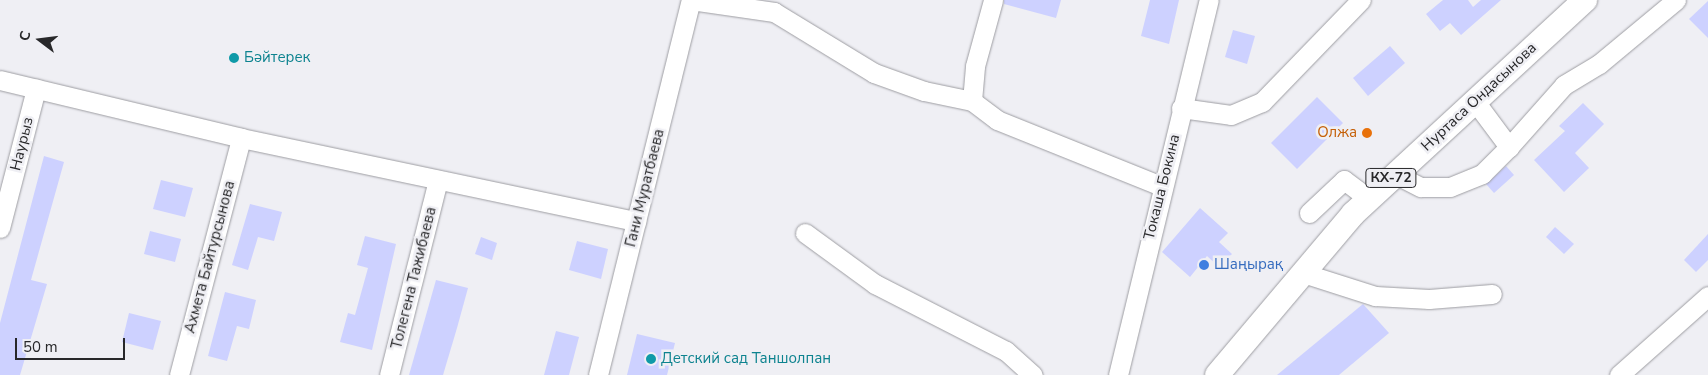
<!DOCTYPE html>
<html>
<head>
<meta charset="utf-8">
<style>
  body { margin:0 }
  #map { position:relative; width:1708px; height:375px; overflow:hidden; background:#efeff4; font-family:"Nunito Sans",sans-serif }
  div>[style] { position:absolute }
  .building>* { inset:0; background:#cdd1ff }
  .roads { filter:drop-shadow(0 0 1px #9d9da2) drop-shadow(0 0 1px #9d9da2) }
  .minor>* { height:19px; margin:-9.5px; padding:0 9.5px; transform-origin:9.5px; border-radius:9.5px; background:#fff }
  .major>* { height:24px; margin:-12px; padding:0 12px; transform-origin:12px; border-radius:12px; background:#fff }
  .dots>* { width:14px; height:14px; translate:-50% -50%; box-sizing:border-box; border:2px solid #efeff4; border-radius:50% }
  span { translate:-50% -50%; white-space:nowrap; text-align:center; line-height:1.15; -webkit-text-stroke:5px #efeff4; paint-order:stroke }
  .shield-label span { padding:1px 4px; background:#efeff4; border:1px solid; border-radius:4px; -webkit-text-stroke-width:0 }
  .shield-label { font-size:14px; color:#28282a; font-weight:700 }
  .culture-label { font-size:15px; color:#0d838f }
  .left { translate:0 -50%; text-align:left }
  .street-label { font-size:15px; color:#28282a }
  .food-label { font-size:15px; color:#c56008 }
  .right { translate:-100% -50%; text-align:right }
  .shop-label { font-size:15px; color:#366cbe }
  .north { position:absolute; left:15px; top:15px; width:50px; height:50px; -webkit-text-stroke:4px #efeff4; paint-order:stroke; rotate:285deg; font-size:14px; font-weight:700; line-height:20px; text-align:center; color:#28282a }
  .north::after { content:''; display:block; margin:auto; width:18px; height:22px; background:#28282a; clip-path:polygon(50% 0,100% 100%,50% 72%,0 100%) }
  .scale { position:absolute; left:15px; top:338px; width:110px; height:22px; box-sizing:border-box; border:2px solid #28282a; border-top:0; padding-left:6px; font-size:15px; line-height:18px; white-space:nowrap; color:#28282a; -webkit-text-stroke:4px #efeff4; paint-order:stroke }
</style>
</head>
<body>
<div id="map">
  <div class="building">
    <i style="clip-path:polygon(1004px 0,1061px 0,1056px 18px,1004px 4px)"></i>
    <i style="clip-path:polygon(1150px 0,1179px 0,1169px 44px,1141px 36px)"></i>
    <i style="clip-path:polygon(1443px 0,1468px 0,1473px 7px,1481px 0,1501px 0,1461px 35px,1450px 23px,1440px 31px,1426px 14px)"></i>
    <i style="clip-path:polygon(1708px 1px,1708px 38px,1689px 19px)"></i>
    <i style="clip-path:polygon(1233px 30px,1255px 36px,1247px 64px,1225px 57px)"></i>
    <i style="clip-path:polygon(1390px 46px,1405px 63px,1368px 96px,1353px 78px)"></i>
    <i style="clip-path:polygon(1317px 97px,1343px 123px,1297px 169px,1271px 143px)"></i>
    <i style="clip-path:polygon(1583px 103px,1604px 124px,1575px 153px,1589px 168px,1564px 192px,1534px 160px,1565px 131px,1559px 126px)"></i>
    <i style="clip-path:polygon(44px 156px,64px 162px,31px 280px,47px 284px,20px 375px,0 375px,0 323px)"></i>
    <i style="clip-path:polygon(1506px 166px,1514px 175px,1494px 193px,1486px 184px)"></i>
    <i style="clip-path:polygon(161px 180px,193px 188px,185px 217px,153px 209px)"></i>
    <i style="clip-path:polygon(250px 204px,282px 212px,274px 241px,258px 237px,248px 270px,232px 265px)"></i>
    <i style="clip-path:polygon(1200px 208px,1228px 233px,1219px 242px,1232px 254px,1219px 267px,1207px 256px,1190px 277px,1162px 252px)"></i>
    <i style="clip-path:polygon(1555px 227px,1574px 244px,1564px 254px,1546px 237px)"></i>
    <i style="clip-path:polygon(150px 231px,181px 239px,175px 262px,144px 254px)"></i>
    <i style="clip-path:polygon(1708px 234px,1708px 260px,1696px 272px,1684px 260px)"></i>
    <i style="clip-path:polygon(365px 236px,396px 244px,372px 350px,340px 342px,348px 313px,355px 315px,368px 268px,357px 265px)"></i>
    <i style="clip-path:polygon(481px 237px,497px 243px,492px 260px,475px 254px)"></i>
    <i style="clip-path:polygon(577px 241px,608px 249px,601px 279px,569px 270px)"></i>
    <i style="clip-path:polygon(436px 280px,468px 288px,457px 328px,443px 375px,409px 375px)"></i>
    <i style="clip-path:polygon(225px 292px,256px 300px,249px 329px,237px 326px,227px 361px,208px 356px)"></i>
    <i style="clip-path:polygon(1363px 304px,1389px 333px,1339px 375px,1277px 375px)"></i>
    <i style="clip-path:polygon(129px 313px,161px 321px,153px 350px,122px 342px)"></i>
    <i style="clip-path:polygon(556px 331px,579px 337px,569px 375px,544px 375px)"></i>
    <i style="clip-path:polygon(637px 334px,675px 343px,667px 375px,627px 375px)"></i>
  </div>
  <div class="roads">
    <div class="minor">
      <i style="left:691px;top:0;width:84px;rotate:8.2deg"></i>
      <i style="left:774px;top:12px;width:117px;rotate:31.4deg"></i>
      <i style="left:874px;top:73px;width:53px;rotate:19.8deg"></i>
      <i style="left:924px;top:91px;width:49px;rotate:11.8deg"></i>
      <i style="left:972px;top:101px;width:31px;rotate:37deg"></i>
      <i style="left:997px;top:120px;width:177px;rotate:21.9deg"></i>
      <i style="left:0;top:80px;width:248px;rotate:13.5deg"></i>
      <i style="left:241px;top:138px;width:404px;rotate:11.9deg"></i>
      <i style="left:1474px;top:100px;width:59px;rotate:53.3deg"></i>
      <i style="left:1509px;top:147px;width:83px;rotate:-48.4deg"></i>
      <i style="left:1564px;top:85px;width:41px;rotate:-31deg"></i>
      <i style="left:1599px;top:64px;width:100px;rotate:-39.7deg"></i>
      <i style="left:972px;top:101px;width:35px;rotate:-85deg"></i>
      <i style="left:975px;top:66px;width:68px;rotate:-74.7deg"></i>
      <i style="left:1181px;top:108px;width:50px;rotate:8deg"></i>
      <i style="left:1231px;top:115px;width:34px;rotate:-23deg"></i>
      <i style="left:1262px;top:102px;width:142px;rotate:-45.9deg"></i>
      <i style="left:1395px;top:174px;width:29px;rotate:27deg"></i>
      <i style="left:1421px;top:187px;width:29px"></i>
      <i style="left:1450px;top:187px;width:35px;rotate:-22deg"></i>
      <i style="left:1482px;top:174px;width:38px;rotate:-45deg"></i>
      <i style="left:1309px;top:213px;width:48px;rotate:-43.3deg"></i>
      <i style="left:1344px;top:180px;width:31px;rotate:37deg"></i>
      <i style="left:0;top:228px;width:144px;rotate:-75.5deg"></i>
      <i style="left:805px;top:233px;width:87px;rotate:36.1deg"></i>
      <i style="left:875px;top:284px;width:147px;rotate:27.1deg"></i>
      <i style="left:1006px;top:351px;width:36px;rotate:42deg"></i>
      <i style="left:1303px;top:273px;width:76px;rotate:17.7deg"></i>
      <i style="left:1375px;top:296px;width:54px;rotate:3.2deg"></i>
      <i style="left:1429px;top:299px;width:63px;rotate:-4.5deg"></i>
      <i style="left:179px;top:375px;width:245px;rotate:-75.3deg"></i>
      <i style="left:389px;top:375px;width:201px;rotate:-75.9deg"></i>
      <i style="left:598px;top:375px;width:386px;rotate:-76.1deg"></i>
      <i style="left:1118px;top:375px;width:386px;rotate:-76.4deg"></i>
      <i style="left:1619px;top:375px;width:119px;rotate:-41.6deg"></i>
    </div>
    <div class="major">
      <i style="left:1217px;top:375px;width:211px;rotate:-49.8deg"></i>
      <i style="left:1353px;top:214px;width:316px;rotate:-42.7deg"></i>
    </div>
  </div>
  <div class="dots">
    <i style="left:234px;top:58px;background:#0f9aa8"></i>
    <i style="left:1367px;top:133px;background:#e8710a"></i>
    <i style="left:1204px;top:265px;background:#3f7fe0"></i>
    <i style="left:651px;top:359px;background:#0f9aa8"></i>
  </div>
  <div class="shield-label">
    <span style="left:1391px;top:178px">КХ-72</span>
  </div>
  <div class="culture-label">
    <span class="left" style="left:244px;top:58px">Бәйтерек</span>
    <span class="left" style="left:661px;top:359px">Детский сад Таншолпан</span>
  </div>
  <div class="street-label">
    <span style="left:1479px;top:97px;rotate:-43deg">Нуртаса Ондасынова</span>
    <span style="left:22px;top:144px;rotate:-76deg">Наурыз</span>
    <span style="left:1162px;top:187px;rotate:-76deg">Токаша Бокина</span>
    <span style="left:645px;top:188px;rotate:-76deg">Гани Муратбаева</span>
    <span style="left:210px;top:257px;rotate:-75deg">Ахмета Байтурсынова</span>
    <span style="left:414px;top:278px;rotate:-76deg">Толегена Тажибаева</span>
  </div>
  <div class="food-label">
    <span class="right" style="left:1357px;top:133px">Олжа</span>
  </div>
  <div class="shop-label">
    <span class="left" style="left:1214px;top:265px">Шаңырақ</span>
  </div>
  <div class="north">С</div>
  <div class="scale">50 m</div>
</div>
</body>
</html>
